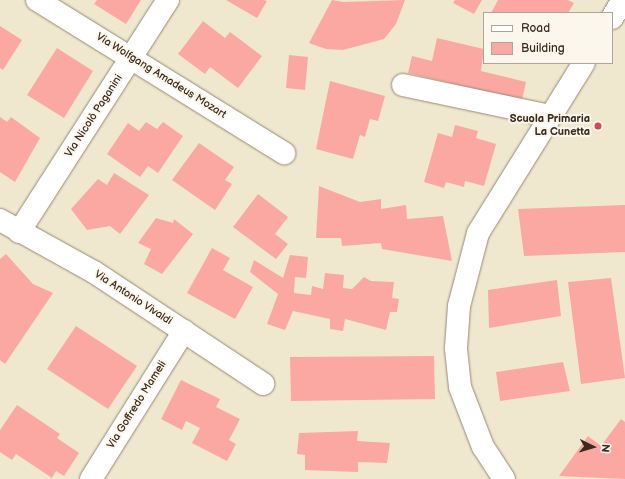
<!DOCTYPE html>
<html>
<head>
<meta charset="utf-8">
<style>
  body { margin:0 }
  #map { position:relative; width:625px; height:479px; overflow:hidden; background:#f0e8ce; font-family:"Balsamiq Sans",sans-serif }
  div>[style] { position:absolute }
  .building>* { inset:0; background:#fba8a2 }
  .roads { filter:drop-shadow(0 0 1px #968976) drop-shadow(0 0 1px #968976) }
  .minor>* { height:22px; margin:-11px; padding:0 11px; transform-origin:11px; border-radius:11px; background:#fff }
  .dots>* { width:11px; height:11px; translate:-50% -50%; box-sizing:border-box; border:2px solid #fbf7ec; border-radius:50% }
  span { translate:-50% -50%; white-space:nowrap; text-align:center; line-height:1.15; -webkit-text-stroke:4px #fbf7ec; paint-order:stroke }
  .street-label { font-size:11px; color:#3b2a1e }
  .poi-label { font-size:11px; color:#3b2a1e; font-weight:700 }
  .right { translate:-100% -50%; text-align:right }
  .legend { position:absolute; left:483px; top:12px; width:130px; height:52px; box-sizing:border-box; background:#fbf7ec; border:1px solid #aea59a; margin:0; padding:5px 7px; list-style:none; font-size:12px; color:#3b2a1e }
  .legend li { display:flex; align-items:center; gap:8px; height:20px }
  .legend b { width:20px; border:1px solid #aea59a }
  .north { position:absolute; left:573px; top:427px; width:40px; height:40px; -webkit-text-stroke:3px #fbf7ec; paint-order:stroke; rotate:95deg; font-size:11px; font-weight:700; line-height:16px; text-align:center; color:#3b2a1e }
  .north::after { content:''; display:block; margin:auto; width:14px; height:18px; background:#3b2a1e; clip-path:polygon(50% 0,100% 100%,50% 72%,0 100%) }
</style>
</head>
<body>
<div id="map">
  <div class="building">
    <i style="clip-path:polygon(97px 0,141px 0,126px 24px,94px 4px)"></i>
    <i style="clip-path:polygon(226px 0,264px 0,267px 1px,257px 18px)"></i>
    <i style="clip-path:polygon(332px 0,343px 2px,405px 0,396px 24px,384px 39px,343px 50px,326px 49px,309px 43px)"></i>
    <i style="clip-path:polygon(455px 0,482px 0,474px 14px,453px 3px)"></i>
    <i style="clip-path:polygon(498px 0,568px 0,574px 3px,568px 13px,491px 13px)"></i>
    <i style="clip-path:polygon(203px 21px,225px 38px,230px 32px,262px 56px,238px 88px,210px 67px,205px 74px,178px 54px)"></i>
    <i style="clip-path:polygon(0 26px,22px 40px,3px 70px,0 68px)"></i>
    <i style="clip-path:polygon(437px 38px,484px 49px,481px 71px,526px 82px,522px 100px,408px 73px,412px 56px,432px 61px)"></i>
    <i style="clip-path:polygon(57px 48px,93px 71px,64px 118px,27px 95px)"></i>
    <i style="clip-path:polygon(289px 55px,308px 57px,305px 90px,286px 88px)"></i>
    <i style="clip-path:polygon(330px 81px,385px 96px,378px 121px,370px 119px,365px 137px,360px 135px,353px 159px,316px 149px)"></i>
    <i style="clip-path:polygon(0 117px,7px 122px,11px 117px,40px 138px,15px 182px,0 172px)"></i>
    <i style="clip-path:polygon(146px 122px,157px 129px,163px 122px,183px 136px,158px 173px,148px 166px,140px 177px,107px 154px,128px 123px,139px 131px)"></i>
    <i style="clip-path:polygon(455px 125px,478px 131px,476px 138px,496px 144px,484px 186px,465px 181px,464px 187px,446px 182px,444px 188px,424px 182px,438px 133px,452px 137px)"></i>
    <i style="clip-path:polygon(199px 143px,234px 167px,225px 180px,232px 184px,215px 210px,172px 180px)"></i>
    <i style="clip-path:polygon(114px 173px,149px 195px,120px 234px,110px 226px,87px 230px,71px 209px,98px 179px,107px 185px)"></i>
    <i style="clip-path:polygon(319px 186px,360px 202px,381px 199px,381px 209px,406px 205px,407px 219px,443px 216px,452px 261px,382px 249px,381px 243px,342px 246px,341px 238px,316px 238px)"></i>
    <i style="clip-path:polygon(258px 194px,288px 217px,275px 234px,288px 244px,276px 259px,233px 227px)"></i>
    <i style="clip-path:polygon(625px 205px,625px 252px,524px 256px,518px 209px)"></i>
    <i style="clip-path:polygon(156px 218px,173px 223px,174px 219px,193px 234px,162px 274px,144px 264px,151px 249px,138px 243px)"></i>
    <i style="clip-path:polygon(212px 248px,230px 258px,223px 270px,253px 287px,235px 319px,187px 293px)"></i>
    <i style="clip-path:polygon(6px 254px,33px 284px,53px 293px,5px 364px,0 360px,0 259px)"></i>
    <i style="clip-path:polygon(290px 255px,308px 257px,306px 278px,295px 277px,294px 293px,311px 295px,312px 286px,323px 289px,325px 273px,344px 275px,343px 288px,352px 289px,364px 277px,371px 281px,394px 282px,392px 298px,399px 299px,397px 312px,390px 312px,386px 330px,345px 319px,343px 331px,330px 329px,330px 319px,293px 311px,285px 330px,267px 324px,278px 294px,250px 272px,254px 260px,283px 278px)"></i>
    <i style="clip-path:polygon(611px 278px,625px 378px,581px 384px,568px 282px)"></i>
    <i style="clip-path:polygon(557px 280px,561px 316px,489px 328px,488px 290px)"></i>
    <i style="clip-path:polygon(76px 326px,137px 366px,108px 409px,47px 369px)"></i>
    <i style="clip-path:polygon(434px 356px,435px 399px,291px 401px,290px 357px)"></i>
    <i style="clip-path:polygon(563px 362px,570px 391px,500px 401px,496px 372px)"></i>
    <i style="clip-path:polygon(181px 380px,220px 399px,216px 407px,240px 419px,229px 440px,236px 444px,227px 461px,192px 443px,200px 428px,186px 421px,182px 430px,161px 419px)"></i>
    <i style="clip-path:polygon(17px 405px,60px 434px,57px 438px,79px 453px,64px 476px,56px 471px,52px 478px,16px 454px,12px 460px,0 452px,0 430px)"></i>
    <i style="clip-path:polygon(621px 419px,625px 422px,625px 479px,559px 476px,588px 436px,601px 446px)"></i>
    <i style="clip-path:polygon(358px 431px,357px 441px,390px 443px,387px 463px,358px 462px,358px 472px,305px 470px,305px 455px,297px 454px,299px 433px)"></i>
  </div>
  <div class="roads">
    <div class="minor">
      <i style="left:37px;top:0;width:291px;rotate:31.8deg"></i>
      <i style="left:612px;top:18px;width:21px;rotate:-59deg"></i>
      <i style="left:403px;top:85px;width:150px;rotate:11.9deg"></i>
      <i style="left:0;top:220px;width:107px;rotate:29deg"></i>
      <i style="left:94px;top:272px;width:203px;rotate:33.5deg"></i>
      <i style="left:19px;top:232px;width:276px;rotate:-57.3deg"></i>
      <i style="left:91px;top:479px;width:175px;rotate:-57.9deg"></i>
      <i style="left:504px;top:479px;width:38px;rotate:-123deg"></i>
      <i style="left:483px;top:447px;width:64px;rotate:-111deg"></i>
      <i style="left:460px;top:387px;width:39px;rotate:-96deg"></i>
      <i style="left:456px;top:348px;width:42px;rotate:-85.9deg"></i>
      <i style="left:459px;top:306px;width:75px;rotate:-75.4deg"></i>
      <i style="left:478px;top:233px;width:200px;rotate:-58.1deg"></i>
    </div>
  </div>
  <div class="dots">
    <i style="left:598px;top:126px;background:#d1495b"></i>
  </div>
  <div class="street-label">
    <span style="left:161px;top:76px;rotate:32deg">Via Wolfgang Amadeus Mozart</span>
    <span style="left:94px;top:116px;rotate:-57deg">Via Nicolò Paganini</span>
    <span style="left:133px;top:298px;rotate:33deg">Via Antonio Vivaldi</span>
    <span style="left:137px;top:405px;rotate:-58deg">Via Goffredo Mameli</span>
  </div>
  <div class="poi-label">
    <span class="right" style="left:590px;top:126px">Scuola Primaria<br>La Cunetta</span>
  </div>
  <ul class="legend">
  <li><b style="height:5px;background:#fff"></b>Road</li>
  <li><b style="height:11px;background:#fba8a2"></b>Building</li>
  </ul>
  <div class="north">N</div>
</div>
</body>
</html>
